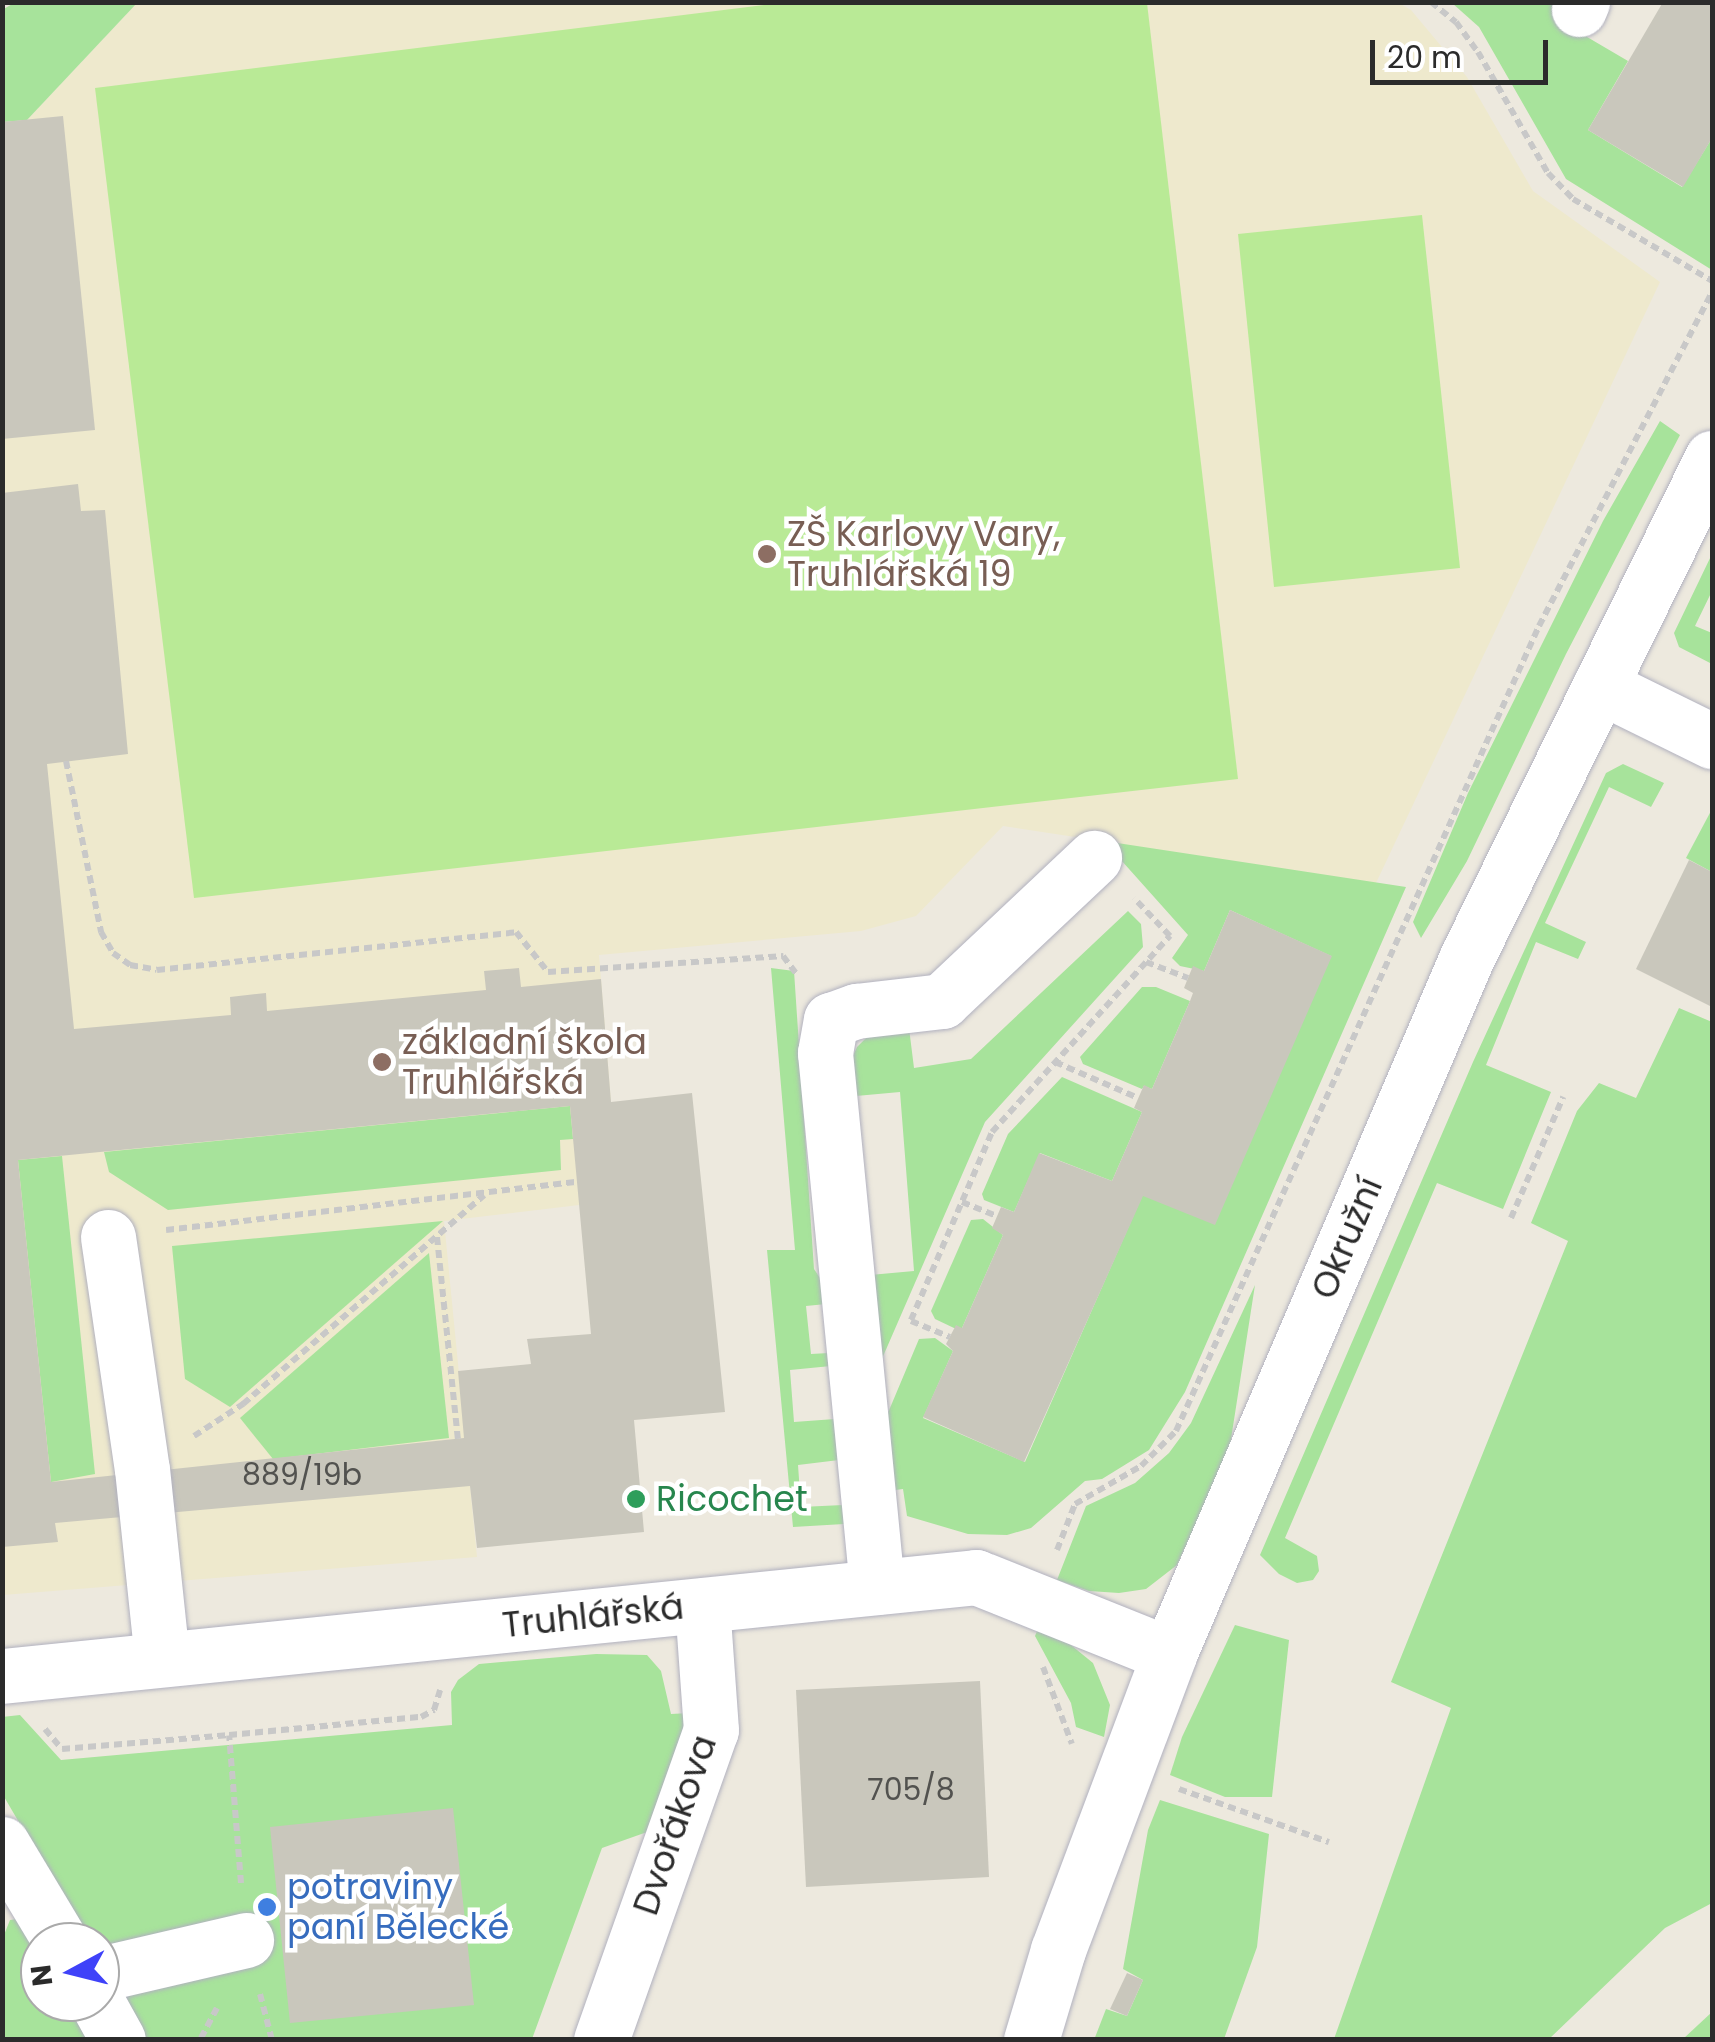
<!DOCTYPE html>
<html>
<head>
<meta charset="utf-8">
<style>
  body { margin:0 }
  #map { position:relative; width:1715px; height:2042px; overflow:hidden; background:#ede9de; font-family:Poppins,sans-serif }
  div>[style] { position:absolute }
  .education>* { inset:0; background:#eee9cd }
  .green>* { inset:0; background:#a7e39b }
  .pitch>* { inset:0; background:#b9ea96 }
  .building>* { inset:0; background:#c9c7bc }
  .path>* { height:6px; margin-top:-3px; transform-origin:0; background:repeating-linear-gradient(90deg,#c8c8c8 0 8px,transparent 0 13px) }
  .roads { filter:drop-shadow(0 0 2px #b1b1bf) drop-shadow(0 0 2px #b1b1bf) }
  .minor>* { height:55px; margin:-27.5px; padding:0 27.5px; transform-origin:27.5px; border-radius:27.5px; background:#fff }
  .dots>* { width:28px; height:28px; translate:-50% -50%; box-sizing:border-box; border:5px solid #fff; border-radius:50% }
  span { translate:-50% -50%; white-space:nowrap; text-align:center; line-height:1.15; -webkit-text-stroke:9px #fff; paint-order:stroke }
  .number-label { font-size:30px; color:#52524f }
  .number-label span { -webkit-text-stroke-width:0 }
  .education-label { font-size:35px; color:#785e54 }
  .left { translate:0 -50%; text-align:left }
  .street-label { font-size:35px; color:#2b2b2b }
  .leisure-label { font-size:35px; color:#27864d }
  .shop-label { font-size:35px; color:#366cbe }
  .frame { position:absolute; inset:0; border:5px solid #2b2b2b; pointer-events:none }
  .north { position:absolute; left:20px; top:1922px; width:100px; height:100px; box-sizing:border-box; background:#fff; border:2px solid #aaa; border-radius:50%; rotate:263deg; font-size:28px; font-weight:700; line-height:40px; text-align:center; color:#2b2b2b }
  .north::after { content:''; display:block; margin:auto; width:35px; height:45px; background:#3f42f9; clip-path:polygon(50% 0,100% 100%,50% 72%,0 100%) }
  .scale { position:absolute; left:1370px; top:40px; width:178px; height:45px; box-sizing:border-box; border:5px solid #2b2b2b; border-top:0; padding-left:12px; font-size:30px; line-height:35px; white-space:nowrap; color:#2b2b2b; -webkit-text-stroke:8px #fff; paint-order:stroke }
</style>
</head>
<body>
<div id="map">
  <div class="education">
    <i style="clip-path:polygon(1397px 2px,1411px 10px,1467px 77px,1533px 191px,1660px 282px,1376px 883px,1003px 826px,916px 916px,861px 931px,599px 955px,611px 1102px,579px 1205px,444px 1221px,477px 1557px,3px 1595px,3px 122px,27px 120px,137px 3px)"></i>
  </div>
  <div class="green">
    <i style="clip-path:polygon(14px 3px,137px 3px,27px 120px,3px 122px,2px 10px)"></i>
    <i style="clip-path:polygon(1452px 3px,1561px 3px,1553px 17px,1628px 61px,1588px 130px,1682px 187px,1712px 138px,1712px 270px,1566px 179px,1479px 27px)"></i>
    <i style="clip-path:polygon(1660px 421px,1680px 435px,1566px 654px,1467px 861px,1421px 938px,1413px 922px,1468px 793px,1603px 521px)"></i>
    <i style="clip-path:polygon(1712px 554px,1712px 591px,1695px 626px,1712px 633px,1712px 664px,1679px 647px,1674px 633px)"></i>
    <i style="clip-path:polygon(1623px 764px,1664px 783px,1651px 807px,1609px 787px,1545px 923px,1586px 942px,1578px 959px,1536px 942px,1486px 1065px,1551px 1092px,1503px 1209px,1437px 1183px,1285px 1538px,1317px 1556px,1319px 1571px,1313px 1580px,1297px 1583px,1279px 1574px,1260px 1555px,1473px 1062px,1606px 773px)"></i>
    <i style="clip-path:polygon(1712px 809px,1712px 872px,1686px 858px)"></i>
    <i style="clip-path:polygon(1104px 841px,1406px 887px,1185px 1392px,1149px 1450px,1102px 1479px,1085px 1481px,1031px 1528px,1007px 1535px,968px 1534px,907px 1516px,903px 1489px,888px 1491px,882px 1427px,919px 1339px,935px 1338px,953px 1351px,923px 1418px,1025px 1462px,1143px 1194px,1331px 956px,1230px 910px,1204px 971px,1180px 966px,1172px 958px,1188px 935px)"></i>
    <i style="clip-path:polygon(1128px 911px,1141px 924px,1143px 947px,985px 1122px,881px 1361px,870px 1275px,914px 1271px,900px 1092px,856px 1096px,852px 1058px,857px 1047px,870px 1034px,909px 1028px,914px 1068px,971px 1059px)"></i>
    <i style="clip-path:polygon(771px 968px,794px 971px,814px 1269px,824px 1284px,826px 1304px,806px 1306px,811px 1354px,829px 1353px,831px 1366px,790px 1370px,794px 1422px,835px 1419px,839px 1460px,798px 1465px,801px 1507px,843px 1505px,844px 1524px,793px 1527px,767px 1250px,795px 1250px)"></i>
    <i style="clip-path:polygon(1142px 987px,1156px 987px,1190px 1001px,1152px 1089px,1144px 1086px,1142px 1089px,1083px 1064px,1080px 1057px)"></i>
    <i style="clip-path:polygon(1679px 1008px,1712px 1022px,1712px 1903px,1665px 1928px,1549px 2039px,1334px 2039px,1451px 1708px,1391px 1682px,1568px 1241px,1531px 1223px,1577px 1111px,1599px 1083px,1636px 1098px)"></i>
    <i style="clip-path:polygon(1062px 1077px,1142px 1112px,1112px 1181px,1040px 1153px,1014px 1212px,984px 1200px,982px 1194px,1008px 1134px)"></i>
    <i style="clip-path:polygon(570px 1106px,573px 1139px,560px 1140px,561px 1170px,168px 1210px,109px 1172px,104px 1152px)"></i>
    <i style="clip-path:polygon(62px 1156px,95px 1474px,51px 1482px,18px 1160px)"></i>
    <i style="clip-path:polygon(983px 1219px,1003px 1235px,962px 1328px,954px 1328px,935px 1319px,931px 1311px,971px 1220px)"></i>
    <i style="clip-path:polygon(443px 1221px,230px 1407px,185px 1379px,172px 1246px)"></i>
    <i style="clip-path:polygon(429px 1253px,449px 1438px,273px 1459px,240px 1418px)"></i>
    <i style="clip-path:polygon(1255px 1285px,1229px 1452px,1177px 1565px,1146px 1589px,1119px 1593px,1089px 1591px,1057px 1580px,1086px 1506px,1135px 1483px,1169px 1453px,1191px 1423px)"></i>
    <i style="clip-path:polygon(1235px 1625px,1289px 1640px,1272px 1797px,1225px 1797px,1170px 1775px,1182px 1737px)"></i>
    <i style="clip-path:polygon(1038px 1629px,1066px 1641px,1093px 1663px,1110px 1705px,1104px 1737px,1076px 1727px,1071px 1703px,1035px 1636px)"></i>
    <i style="clip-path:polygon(596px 1654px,647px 1655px,661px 1671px,671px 1714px,690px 1713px,664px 1826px,602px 1848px,532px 2039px,145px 2040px,100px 1961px,100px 1942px,89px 1942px,3px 1795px,2px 1717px,20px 1715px,61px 1760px,452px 1725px,451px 1692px,458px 1680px,479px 1664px)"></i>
    <i style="clip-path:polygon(1160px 1800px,1269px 1834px,1257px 1947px,1224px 2039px,1094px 2040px,1106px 2009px,1127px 2016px,1143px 1980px,1123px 1969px,1148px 1830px)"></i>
    <i style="clip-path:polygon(18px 1919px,40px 1958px,40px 2002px,65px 2002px,87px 2039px,3px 2039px,2px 1940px,10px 1920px)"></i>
    <i style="clip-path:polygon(1712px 2012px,1712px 2039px,1683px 2039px)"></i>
  </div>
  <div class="pitch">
    <i style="clip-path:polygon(788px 2px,1147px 3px,1238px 779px,194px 898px,95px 88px)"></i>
    <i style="clip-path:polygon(1422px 215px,1460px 568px,1274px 587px,1238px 234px)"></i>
  </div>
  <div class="building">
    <i style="clip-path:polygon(1663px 2px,1712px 2px,1712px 138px,1683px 187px,1588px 130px)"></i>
    <i style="clip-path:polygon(63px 116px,95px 430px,2px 439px,2px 122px)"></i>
    <i style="clip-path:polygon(evenodd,78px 484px,81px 511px,105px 510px,128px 754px,47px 764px,74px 1029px,231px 1015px,230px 997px,266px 993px,267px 1011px,486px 990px,484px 971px,519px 968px,521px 987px,601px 979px,611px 1102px,692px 1093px,725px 1412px,634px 1420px,644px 1532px,477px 1548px,470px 1486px,55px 1523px,58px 1542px,2px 1547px,2px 493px,78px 484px,570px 1106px,591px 1334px,527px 1339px,531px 1364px,458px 1371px,464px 1438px,51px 1482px,18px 1160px,570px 1106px)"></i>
    <i style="clip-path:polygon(1689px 860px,1712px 872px,1712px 1007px,1636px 969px)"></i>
    <i style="clip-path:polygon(1230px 910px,1332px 956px,1215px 1225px,1143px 1196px,1024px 1462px,923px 1417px,953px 1351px,946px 1344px,956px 1325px,962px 1328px,1003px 1235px,992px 1228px,1001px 1207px,1014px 1212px,1039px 1153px,1112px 1181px,1142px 1112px,1134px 1108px,1144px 1085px,1152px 1089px,1190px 1001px,1193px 993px,1184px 988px,1188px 978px,1193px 966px,1204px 971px)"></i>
    <i style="clip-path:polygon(980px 1681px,989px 1877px,806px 1887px,796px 1690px)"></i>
    <i style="clip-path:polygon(453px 1808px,474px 2005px,290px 2023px,270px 1827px)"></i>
    <i style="clip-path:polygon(1127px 1973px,1143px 1980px,1127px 2016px,1110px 2009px)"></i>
  </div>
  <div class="path">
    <i style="left:1431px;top:2px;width:32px;rotate:39deg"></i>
    <i style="left:1456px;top:22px;width:37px;rotate:54deg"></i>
    <i style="left:1478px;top:52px;width:140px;rotate:60deg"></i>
    <i style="left:1548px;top:173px;width:36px;rotate:46deg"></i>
    <i style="left:1573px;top:199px;width:161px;rotate:30.5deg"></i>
    <i style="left:66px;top:761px;width:175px;rotate:78.4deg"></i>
    <i style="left:101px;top:932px;width:24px;rotate:60deg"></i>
    <i style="left:113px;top:953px;width:21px;rotate:35deg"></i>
    <i style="left:130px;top:965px;width:27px;rotate:10deg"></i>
    <i style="left:157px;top:970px;width:361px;rotate:-6deg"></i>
    <i style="left:516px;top:932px;width:51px;rotate:51.3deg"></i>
    <i style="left:548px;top:972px;width:236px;rotate:-3.9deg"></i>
    <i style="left:783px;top:956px;width:25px;rotate:53deg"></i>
    <i style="left:1146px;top:962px;width:45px;rotate:20.9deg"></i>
    <i style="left:1055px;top:1062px;width:90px;rotate:23.4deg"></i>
    <i style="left:962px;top:1202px;width:38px;rotate:22deg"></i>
    <i style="left:1511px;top:1218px;width:132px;rotate:-66.7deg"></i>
    <i style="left:166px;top:1230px;width:414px;rotate:-6.7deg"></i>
    <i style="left:437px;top:1237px;width:203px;rotate:84.1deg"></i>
    <i style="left:911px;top:1320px;width:205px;rotate:-66.7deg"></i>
    <i style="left:992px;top:1132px;width:265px;rotate:-47.8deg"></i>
    <i style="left:1170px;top:936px;width:52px;rotate:-133.5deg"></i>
    <i style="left:911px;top:1321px;width:42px;rotate:22.3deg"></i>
    <i style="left:194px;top:1436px;width:59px;rotate:-33.1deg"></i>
    <i style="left:243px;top:1404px;width:319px;rotate:-40.9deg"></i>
    <i style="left:1057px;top:1550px;width:49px;rotate:-68.6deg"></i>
    <i style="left:1075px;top:1504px;width:76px;rotate:-29.9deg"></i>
    <i style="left:1141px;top:1466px;width:49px;rotate:-45deg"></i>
    <i style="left:1176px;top:1431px;width:883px;rotate:-65.73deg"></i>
    <i style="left:1539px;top:626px;width:376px;rotate:-62.6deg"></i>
    <i style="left:1043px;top:1667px;width:82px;rotate:69.4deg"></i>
    <i style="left:45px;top:1729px;width:26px;rotate:50deg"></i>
    <i style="left:62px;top:1749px;width:168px;rotate:-4.8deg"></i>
    <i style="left:1179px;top:1789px;width:159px;rotate:19.5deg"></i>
    <i style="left:241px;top:1883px;width:148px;rotate:-94.6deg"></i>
    <i style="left:229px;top:1735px;width:193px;rotate:-5.4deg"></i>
    <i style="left:421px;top:1717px;width:15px;rotate:-28deg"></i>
    <i style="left:434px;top:1710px;width:21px;rotate:-73deg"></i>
    <i style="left:260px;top:1994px;width:48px;rotate:75.4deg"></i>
    <i style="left:201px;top:2038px;width:34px;rotate:-62deg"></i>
  </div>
  <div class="roads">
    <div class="minor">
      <i style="left:1579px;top:9px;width:8px;rotate:-67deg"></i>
      <i style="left:1600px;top:686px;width:125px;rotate:26.2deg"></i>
      <i style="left:108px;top:1237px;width:234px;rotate:81.7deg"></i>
      <i style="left:142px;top:1469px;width:191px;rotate:84deg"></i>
      <i style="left:877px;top:1587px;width:537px;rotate:-95.56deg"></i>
      <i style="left:825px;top:1053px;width:34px;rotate:-80deg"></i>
      <i style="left:831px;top:1020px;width:27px;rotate:-20deg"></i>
      <i style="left:856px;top:1011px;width:87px;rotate:-6.6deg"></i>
      <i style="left:942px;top:1001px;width:209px;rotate:-43.3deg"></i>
      <i style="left:2px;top:1676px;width:979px;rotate:-5.8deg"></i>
      <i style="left:976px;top:1577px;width:208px;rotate:21.8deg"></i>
      <i style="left:2px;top:1844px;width:114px;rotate:59deg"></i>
      <i style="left:100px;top:1974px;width:150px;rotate:-13.1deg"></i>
      <i style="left:97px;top:2002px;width:43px;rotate:61.1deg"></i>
      <i style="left:601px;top:2040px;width:329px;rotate:-70.5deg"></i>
      <i style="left:711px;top:1730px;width:125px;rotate:-94.1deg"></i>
      <i style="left:1031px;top:2040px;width:94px;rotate:-73.3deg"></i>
      <i style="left:1058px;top:1950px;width:316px;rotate:-69.4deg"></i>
      <i style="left:1169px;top:1654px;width:758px;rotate:-66.85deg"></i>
      <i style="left:1467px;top:957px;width:556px;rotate:-63.85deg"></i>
    </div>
  </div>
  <div class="dots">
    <i style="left:767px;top:554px;background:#8d6e63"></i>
    <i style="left:382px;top:1062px;background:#8d6e63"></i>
    <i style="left:636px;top:1499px;background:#2e9e5b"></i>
    <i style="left:267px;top:1907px;background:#3f7fe0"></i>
  </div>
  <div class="number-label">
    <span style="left:302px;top:1475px">889/19b</span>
    <span style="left:911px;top:1790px">705/8</span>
  </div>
  <div class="education-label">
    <span class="left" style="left:787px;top:554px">ZŠ Karlovy Vary,<br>Truhlářská 19</span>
    <span class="left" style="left:402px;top:1062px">základní škola<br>Truhlářská</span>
  </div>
  <div class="street-label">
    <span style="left:1347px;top:1238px;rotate:-67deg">Okružní</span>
    <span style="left:593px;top:1616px;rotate:-6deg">Truhlářská</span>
    <span style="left:675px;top:1825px;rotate:-71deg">Dvořákova</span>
  </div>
  <div class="leisure-label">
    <span class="left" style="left:656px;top:1499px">Ricochet</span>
  </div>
  <div class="shop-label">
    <span class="left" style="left:287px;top:1907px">potraviny<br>paní Bělecké</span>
  </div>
  <div class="frame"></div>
  <div class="north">N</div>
  <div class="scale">20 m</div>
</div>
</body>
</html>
